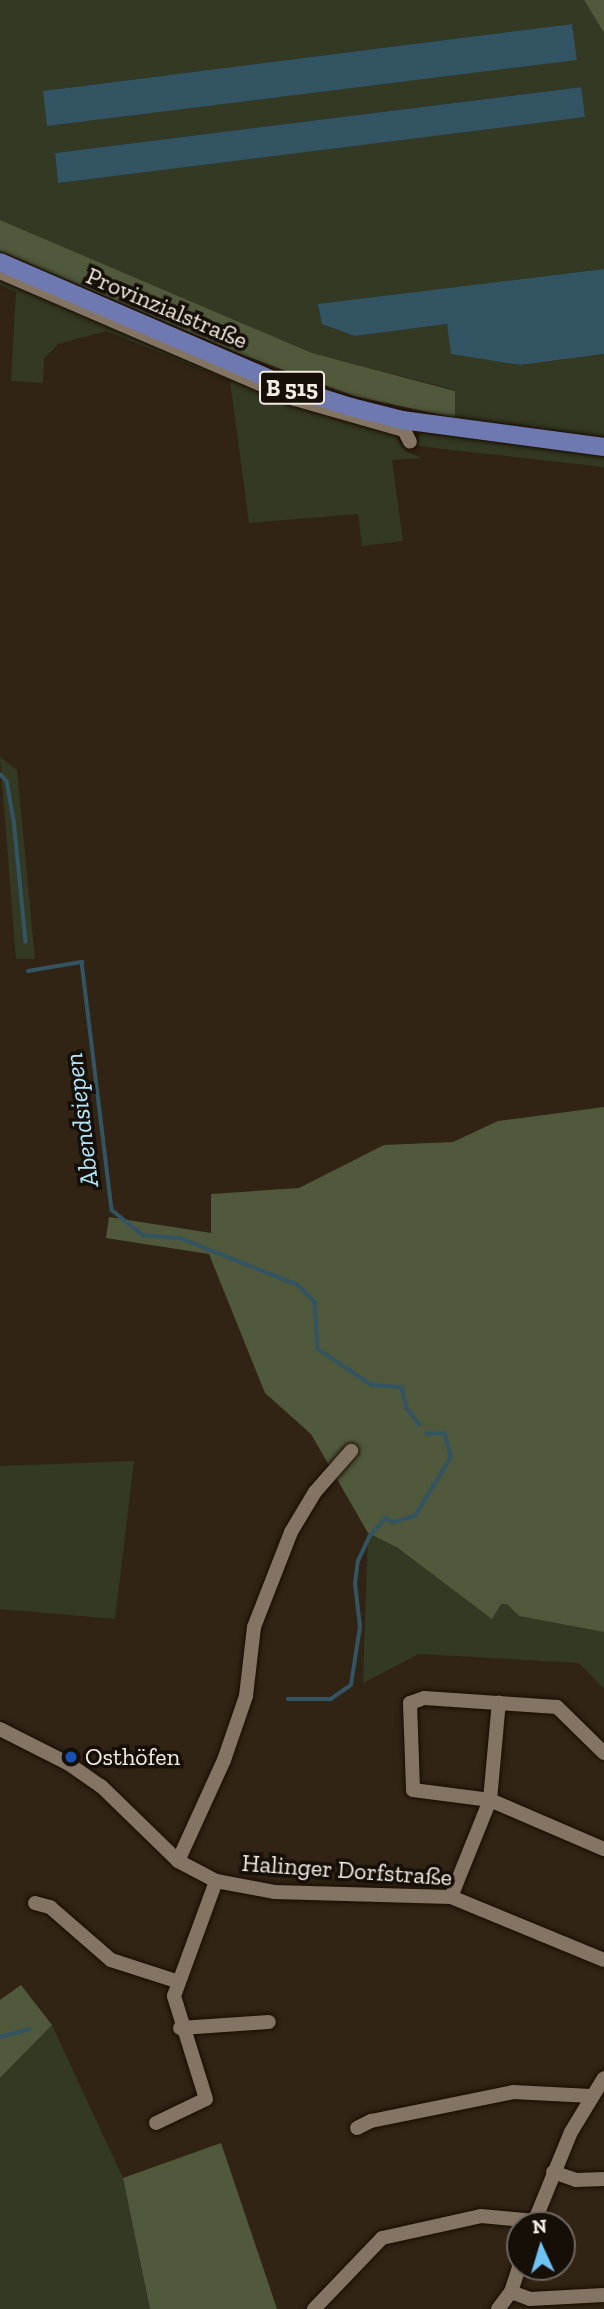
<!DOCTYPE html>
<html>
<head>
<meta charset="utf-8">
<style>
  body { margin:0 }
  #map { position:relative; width:604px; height:2309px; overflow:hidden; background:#312415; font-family:"Zilla Slab",serif }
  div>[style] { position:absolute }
  .green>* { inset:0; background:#333923 }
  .forest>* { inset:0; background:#51593c }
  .water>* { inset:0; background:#325463 }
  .stream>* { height:3.5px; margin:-1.75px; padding:0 1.75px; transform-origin:1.75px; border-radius:1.75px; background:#325463 }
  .roads { filter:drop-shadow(0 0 2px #190d02) drop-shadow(0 0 2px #190d02) }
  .minor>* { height:14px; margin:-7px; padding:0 7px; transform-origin:7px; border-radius:7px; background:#847463 }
  .major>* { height:18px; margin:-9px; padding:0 9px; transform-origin:9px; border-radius:9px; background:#6e79b2 }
  .dots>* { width:19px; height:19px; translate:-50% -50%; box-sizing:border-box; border:4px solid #150f08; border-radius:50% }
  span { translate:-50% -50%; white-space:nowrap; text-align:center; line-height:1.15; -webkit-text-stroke:7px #150f08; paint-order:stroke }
  .shield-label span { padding:2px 5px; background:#150f08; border:2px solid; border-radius:5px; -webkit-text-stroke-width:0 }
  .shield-label { font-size:23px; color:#f5ece2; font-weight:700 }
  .street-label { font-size:24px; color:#f5ece2 }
  .poi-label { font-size:24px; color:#f5ece2 }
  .left { translate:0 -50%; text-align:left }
  .water-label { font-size:26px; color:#b4e7fe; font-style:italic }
  .north { position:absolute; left:506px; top:2211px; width:70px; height:70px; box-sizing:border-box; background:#150f08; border:2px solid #6f675f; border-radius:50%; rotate:356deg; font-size:19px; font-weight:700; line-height:28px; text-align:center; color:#f5ece2 }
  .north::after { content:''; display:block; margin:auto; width:24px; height:32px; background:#70c1f4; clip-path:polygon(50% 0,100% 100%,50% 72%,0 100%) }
</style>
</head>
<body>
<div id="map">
  <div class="green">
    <i style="clip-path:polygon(evenodd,0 0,584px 0,604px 33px,604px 269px,318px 305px,355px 336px,447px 324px,452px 354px,520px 365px,604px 354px,604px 437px,455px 418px,455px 390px,312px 353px,0 220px,0 0,572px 24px,577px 59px,47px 126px,44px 91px,572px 24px,0 0,580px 87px,584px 117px,58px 182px,55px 153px,580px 87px)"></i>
    <i style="clip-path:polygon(0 272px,389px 427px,406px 451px,421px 458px,392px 460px,403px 541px,362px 546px,358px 514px,249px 523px,230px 381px,106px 331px,58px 344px,44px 359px,43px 383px,11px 381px,16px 292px,0 285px)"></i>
    <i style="clip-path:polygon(420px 432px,604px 456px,604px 467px,417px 446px)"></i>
    <i style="clip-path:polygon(0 757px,17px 770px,35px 959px,16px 959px)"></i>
    <i style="clip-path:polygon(134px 1461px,115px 1619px,0 1609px,0 1466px)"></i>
    <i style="clip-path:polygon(368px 1533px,508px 1604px,519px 1616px,604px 1632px,604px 1689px,579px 1663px,419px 1654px,363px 1683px)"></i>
    <i style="clip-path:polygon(52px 2025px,123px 2178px,150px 2309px,0 2309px,0 2078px)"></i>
  </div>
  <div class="forest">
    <i style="clip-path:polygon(584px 0,604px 0,604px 33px)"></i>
    <i style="clip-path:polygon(0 220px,312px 353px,455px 391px,455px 418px,354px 396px,238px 353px,0 251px)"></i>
    <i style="clip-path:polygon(604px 1107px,604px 1632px,519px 1616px,507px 1604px,501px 1604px,492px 1619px,398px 1548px,368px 1533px,311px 1434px,265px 1393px,209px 1254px,106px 1238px,109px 1217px,211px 1233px,211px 1194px,299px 1188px,384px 1145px,453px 1142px,498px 1121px)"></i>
    <i style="clip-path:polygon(21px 1985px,52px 2025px,0 2078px,0 2000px)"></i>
    <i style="clip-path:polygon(221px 2143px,277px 2309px,150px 2309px,123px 2178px)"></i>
  </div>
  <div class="water">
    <i style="clip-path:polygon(572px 24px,577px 60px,47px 126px,43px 91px)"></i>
    <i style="clip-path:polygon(581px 87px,585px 117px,58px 183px,55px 153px)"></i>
    <i style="clip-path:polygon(604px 269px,604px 354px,520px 365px,451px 354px,447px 324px,355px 336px,322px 324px,318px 304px)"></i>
  </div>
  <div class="stream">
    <i style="left:0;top:774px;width:10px;rotate:45deg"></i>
    <i style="left:7px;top:781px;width:39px;rotate:80deg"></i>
    <i style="left:14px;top:819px;width:123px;rotate:84.4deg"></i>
    <i style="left:28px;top:971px;width:55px;rotate:-9.5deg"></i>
    <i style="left:82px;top:962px;width:250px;rotate:83.1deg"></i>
    <i style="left:112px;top:1210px;width:40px;rotate:39deg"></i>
    <i style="left:143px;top:1235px;width:37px;rotate:5deg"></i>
    <i style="left:180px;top:1238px;width:127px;rotate:21.7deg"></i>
    <i style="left:298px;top:1285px;width:24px;rotate:45deg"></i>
    <i style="left:315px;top:1302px;width:47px;rotate:86.3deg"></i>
    <i style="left:318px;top:1349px;width:65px;rotate:33.7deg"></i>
    <i style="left:372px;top:1385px;width:30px;rotate:4deg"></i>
    <i style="left:402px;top:1387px;width:22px;rotate:77deg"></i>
    <i style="left:407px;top:1408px;width:21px;rotate:53deg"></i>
    <i style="left:288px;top:1699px;width:43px"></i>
    <i style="left:331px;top:1699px;width:24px;rotate:-35deg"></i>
    <i style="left:351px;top:1685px;width:59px;rotate:-81.2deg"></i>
    <i style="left:360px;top:1627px;width:43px;rotate:-96.6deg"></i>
    <i style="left:355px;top:1584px;width:23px;rotate:-83deg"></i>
    <i style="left:358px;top:1561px;width:26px;rotate:-65deg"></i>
    <i style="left:369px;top:1537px;width:25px;rotate:-48deg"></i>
    <i style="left:386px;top:1518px;width:8px;rotate:30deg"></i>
    <i style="left:393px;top:1522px;width:23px;rotate:-15deg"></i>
    <i style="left:415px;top:1516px;width:69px;rotate:-58.6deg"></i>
    <i style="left:451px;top:1457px;width:24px;rotate:-105deg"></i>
    <i style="left:445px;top:1434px;width:18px;rotate:180deg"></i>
    <i style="left:0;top:2037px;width:30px;rotate:-15deg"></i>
  </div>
  <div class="roads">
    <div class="minor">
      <i style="left:0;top:272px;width:321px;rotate:23.3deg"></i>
      <i style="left:295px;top:399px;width:113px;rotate:15.9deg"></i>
      <i style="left:404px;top:430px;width:13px;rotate:63deg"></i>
      <i style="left:0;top:1729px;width:77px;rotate:26.9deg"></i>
      <i style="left:69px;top:1764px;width:39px;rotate:35deg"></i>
      <i style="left:101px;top:1786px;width:107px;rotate:44.2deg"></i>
      <i style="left:178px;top:1861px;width:43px;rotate:27.8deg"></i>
      <i style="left:216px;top:1881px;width:59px;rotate:10.7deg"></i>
      <i style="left:274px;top:1892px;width:177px;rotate:1.6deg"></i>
      <i style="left:451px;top:1897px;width:165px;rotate:22.4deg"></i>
      <i style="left:604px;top:1753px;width:66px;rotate:-135.6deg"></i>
      <i style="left:557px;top:1707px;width:133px;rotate:-176.1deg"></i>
      <i style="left:424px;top:1698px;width:15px;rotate:160deg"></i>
      <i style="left:410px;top:1703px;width:87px;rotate:88deg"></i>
      <i style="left:413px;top:1790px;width:78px;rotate:7.4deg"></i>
      <i style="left:490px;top:1800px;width:124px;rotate:23.3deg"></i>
      <i style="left:178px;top:1861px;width:111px;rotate:-65.5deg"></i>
      <i style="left:224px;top:1760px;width:68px;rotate:-71deg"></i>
      <i style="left:246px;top:1696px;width:69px;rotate:-83.4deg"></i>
      <i style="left:254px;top:1627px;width:102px;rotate:-68.7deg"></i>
      <i style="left:291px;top:1532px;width:47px;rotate:-59deg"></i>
      <i style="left:315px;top:1492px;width:55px;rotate:-48.7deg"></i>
      <i style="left:451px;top:1897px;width:105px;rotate:-68.1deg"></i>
      <i style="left:490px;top:1800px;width:98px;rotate:-84.8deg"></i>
      <i style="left:35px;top:1903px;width:16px;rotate:15deg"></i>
      <i style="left:50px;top:1907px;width:81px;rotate:41deg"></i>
      <i style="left:111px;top:1960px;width:68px;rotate:17.9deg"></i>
      <i style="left:180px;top:2028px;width:89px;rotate:-3.9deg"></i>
      <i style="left:156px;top:2123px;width:55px;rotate:-25.6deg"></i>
      <i style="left:206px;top:2099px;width:108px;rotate:-107.3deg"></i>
      <i style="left:174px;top:1996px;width:122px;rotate:-69.9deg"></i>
      <i style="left:357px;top:2128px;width:16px;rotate:-27deg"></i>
      <i style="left:371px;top:2121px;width:145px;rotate:-11.5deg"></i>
      <i style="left:513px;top:2092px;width:78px;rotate:2.9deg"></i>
      <i style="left:553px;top:2172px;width:24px;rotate:19deg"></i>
      <i style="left:576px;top:2180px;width:28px;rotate:-2deg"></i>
      <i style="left:533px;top:2225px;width:100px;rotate:-67.8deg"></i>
      <i style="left:571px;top:2132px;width:63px;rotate:-58.6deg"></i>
      <i style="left:511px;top:2292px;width:20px;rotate:20deg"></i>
      <i style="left:530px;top:2299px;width:74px;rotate:-3.1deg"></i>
      <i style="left:314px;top:2309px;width:98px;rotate:-46.2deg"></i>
      <i style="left:382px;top:2238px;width:101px;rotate:-12.5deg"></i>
      <i style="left:481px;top:2216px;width:54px;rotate:5.3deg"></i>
      <i style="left:498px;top:2309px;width:21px;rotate:-53deg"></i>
      <i style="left:511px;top:2292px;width:28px;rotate:-72deg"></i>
    </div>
    <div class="major">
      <i style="left:0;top:262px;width:320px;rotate:23.4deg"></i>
      <i style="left:294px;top:389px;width:60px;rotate:17.5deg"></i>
      <i style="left:351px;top:407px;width:53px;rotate:14.3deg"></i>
      <i style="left:402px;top:420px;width:204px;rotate:7.6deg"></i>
    </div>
  </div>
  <div class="dots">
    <i style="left:71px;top:1757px;background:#1a4fb4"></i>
  </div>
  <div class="shield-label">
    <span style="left:292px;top:388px">B 515</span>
  </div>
  <div class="street-label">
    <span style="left:167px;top:308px;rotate:23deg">Provinzialstraße</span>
    <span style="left:347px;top:1870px;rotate:4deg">Halinger Dorfstraße</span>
  </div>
  <div class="poi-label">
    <span class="left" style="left:85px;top:1757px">Osthöfen</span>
  </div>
  <div class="water-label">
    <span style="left:82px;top:1120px;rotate:-97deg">Abendsiepen</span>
  </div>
  <div class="north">N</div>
</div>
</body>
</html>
